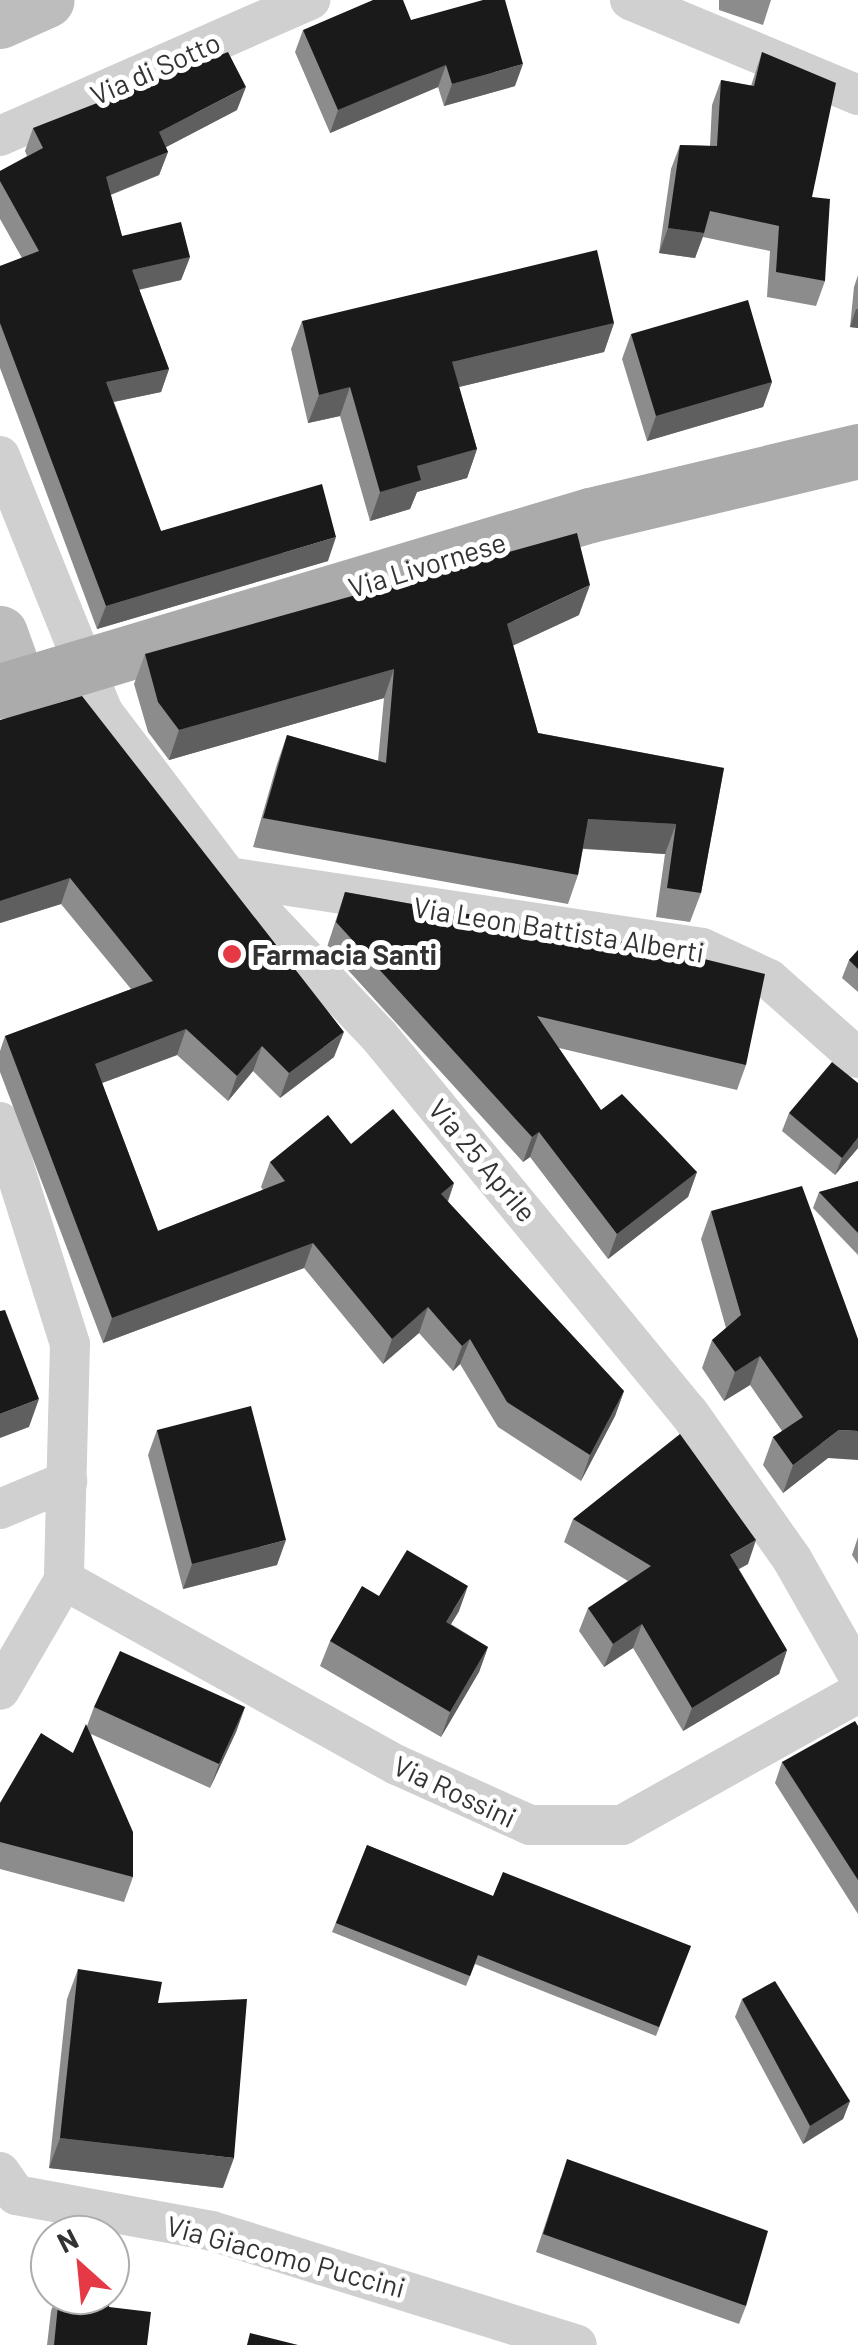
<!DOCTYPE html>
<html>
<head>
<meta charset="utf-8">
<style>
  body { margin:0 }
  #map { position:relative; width:858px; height:2345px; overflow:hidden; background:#fff; font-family:Barlow,sans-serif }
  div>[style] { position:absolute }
  .minor>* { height:40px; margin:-20px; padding:0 20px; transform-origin:20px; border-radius:20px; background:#d0d0d0 }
  .secondary>* { height:55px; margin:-27.5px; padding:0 27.5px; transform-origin:27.5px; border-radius:27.5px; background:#bdbdbd }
  .primary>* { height:55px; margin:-27.5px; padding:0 27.5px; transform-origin:27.5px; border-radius:27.5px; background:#ababab }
  .wall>* { inset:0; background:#8c8c8c }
  .shaded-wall>* { inset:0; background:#5f5f5f }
  .building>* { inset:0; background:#1a1a1a }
  .dots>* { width:28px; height:28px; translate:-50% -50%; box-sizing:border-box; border:5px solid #fff; border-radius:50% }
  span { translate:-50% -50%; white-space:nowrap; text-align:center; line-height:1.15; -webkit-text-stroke:10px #fff; paint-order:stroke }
  .street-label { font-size:28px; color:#333 }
  .poi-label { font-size:28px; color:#333; font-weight:700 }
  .left { translate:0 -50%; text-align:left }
  .north { position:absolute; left:30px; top:2215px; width:100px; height:100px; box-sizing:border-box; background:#fff; border:2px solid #adadad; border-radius:50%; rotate:333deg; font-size:28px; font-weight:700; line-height:40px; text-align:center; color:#333 }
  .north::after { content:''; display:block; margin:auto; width:35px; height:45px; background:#e63946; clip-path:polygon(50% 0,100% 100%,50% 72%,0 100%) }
</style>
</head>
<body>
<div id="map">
  <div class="minor">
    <i style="left:630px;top:0;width:247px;rotate:22.6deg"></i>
    <i style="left:0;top:136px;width:339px;rotate:-23.7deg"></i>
    <i style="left:0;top:456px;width:276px;rotate:68.1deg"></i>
    <i style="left:103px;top:712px;width:207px;rotate:52.9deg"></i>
    <i style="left:228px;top:877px;width:219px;rotate:46.5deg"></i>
    <i style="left:379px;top:1036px;width:488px;rotate:50.6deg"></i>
    <i style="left:689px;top:1413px;width:179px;rotate:54.8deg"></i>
    <i style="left:792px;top:1559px;width:133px;rotate:60.4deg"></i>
    <i style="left:228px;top:877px;width:479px;rotate:8.5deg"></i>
    <i style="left:702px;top:948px;width:74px;rotate:24.8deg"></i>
    <i style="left:769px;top:979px;width:119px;rotate:41.6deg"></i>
    <i style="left:0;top:1122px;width:233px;rotate:72.5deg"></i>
    <i style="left:70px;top:1344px;width:236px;rotate:91.5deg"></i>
    <i style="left:64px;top:1580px;width:127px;rotate:120.2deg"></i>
    <i style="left:0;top:1509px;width:73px;rotate:-22.7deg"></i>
    <i style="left:64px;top:1580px;width:381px;rotate:29.1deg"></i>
    <i style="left:397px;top:1765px;width:146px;rotate:24.3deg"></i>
    <i style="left:530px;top:1825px;width:92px"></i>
    <i style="left:622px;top:1825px;width:270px;rotate:-29.2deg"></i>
    <i style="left:0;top:2172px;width:28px;rotate:55deg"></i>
    <i style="left:16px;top:2195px;width:199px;rotate:10.4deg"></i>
    <i style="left:212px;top:2231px;width:382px;rotate:17.3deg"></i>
  </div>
  <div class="secondary">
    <i style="left:0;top:21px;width:51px;rotate:-24.1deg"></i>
    <i style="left:0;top:633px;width:56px;rotate:70.3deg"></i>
  </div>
  <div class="primary">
    <i style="left:0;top:691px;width:616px;rotate:-16.61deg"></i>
    <i style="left:590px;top:515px;width:276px;rotate:-13.4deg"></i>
  </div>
  <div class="wall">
    <i style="clip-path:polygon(719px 0,771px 0,763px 25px,719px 10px)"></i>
    <i style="clip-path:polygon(411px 20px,515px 86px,444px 106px,438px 87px,330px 133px,295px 52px,303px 30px)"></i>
    <i style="clip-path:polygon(762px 52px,812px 197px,825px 281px,816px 306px,767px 297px,770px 251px,703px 237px,695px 258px,659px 253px,671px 169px,680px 145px,710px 146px,712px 105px,721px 80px,751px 86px)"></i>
    <i style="clip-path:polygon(237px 110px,166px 147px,168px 152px,159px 175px,111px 195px,122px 236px,190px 257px,181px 280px,139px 290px,169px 369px,161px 392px,114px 402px,161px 531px,328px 561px,97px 629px,0 368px,0 266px,22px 258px,0 219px,0 171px,27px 156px,25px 151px,33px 128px)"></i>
    <i style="clip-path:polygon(858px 275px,858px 328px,850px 327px,854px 287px)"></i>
    <i style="clip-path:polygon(302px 321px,614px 323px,604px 352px,459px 387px,477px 449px,467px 478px,417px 492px,410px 509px,370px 521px,340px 416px,308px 423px,291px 349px)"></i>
    <i style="clip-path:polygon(631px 334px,772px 382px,763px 407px,647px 441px,622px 359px)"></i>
    <i style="clip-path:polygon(579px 615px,513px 645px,538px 733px,724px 768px,701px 893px,690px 922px,656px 917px,665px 854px,583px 849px,578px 875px,568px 904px,253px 847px,277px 764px,287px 735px,378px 761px,384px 698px,169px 760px,148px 732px,134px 684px,145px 654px)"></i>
    <i style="clip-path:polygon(0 720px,334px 1057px,280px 1098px,253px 1071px,228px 1101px,177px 1055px,102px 1083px,158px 1231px,263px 1190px,261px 1187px,270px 1162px,351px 1144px,454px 1183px,448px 1202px,624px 1391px,615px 1416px,581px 1481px,498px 1427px,460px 1364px,453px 1371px,419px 1333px,383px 1364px,304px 1268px,103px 1343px,0 1072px,0 1051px,5px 1036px,131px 989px,61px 904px,0 923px)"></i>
    <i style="clip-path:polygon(345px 892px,656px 948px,659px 939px,688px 955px,746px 1065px,737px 1090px,559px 1048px,601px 1110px,697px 1172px,688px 1197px,608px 1259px,530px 1157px,523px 1162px,327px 947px)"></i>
    <i style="clip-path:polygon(858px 950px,858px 992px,842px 978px,849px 960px)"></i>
    <i style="clip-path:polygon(789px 1113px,858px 1148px,835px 1175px,782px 1131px)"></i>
    <i style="clip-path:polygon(858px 1181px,858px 1255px,813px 1208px,819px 1192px)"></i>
    <i style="clip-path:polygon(711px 1211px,828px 1458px,783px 1493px,763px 1465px,773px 1437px,782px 1431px,750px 1385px,724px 1401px,702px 1368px,712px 1340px,726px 1328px,701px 1239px)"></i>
    <i style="clip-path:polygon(157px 1430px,277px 1565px,183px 1589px,148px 1455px)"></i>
    <i style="clip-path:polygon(573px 1519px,748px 1564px,739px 1569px,787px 1650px,779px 1674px,683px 1731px,633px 1648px,604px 1667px,579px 1631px,588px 1608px,628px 1581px,564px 1542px)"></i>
    <i style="clip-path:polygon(858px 1537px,858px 1564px,852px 1555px)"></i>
    <i style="clip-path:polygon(379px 1596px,459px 1611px,451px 1624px,488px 1647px,479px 1672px,441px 1737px,320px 1666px,330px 1641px)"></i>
    <i style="clip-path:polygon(94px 1707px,245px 1707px,236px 1732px,210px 1788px,91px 1734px,133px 1877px,124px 1902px,0 1869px,0 1803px,73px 1753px,87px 1726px)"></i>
    <i style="clip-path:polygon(858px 1726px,858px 1914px,775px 1783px,782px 1762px)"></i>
    <i style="clip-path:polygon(367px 1845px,493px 1896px,691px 1946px,656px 2036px,475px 1964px,466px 1986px,332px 1932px)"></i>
    <i style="clip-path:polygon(78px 1969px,223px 2188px,49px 2168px,67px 1999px)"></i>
    <i style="clip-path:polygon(742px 1999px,850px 2101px,843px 2119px,803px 2144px,735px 2017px)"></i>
    <i style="clip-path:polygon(561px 2177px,746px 2306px,739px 2324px,536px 2252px)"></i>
    <i style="clip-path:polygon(57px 2295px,110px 2295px,109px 2307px,147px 2345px,47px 2345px,51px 2311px)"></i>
  </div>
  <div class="shaded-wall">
    <i style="clip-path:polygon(523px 64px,515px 86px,444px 106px,452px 84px)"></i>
    <i style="clip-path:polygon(446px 65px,438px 87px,330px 133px,338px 110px)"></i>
    <i style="clip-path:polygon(246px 87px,237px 110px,151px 155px,159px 132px)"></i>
    <i style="clip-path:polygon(168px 152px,159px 175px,97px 200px,106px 177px)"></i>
    <i style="clip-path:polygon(668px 228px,704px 233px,695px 258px,659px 253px)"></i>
    <i style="clip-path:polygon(190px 257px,181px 280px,123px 293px,132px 270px)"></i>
    <i style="clip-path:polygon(856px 309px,858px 309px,858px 328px,850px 327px)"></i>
    <i style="clip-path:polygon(614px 323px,604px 352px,442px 391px,452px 362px)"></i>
    <i style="clip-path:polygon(169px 369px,161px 392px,98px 405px,106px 382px)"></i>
    <i style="clip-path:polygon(772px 382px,763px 407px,647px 441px,656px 416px)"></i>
    <i style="clip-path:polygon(350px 387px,340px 416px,308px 423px,319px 395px)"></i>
    <i style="clip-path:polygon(477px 449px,467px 478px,417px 492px,410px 509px,370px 521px,380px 492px,417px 466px)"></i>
    <i style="clip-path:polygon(336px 537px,328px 561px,97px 629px,106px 606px)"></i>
    <i style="clip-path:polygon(590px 585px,579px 615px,497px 653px,507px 624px)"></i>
    <i style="clip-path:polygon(394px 669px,384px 698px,169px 760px,179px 730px)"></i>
    <i style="clip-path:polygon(588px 819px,676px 824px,665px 854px,577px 848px)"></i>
    <i style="clip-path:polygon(70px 878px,61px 904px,0 923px,0 901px)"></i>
    <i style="clip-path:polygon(186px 1029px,177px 1055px,86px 1089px,95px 1064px)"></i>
    <i style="clip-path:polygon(344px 1032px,334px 1057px,280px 1098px,289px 1073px)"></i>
    <i style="clip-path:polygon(262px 1046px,253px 1071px,228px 1101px,237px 1076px)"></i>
    <i style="clip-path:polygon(539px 1132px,530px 1157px,523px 1162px,532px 1137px)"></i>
    <i style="clip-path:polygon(858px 1138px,858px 1148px,835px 1175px,842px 1158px)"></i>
    <i style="clip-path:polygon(697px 1172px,688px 1197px,608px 1259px,617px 1234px)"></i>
    <i style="clip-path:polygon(454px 1183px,445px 1208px,441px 1194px)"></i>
    <i style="clip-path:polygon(313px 1243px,304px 1268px,103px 1343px,112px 1318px)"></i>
    <i style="clip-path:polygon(428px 1307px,419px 1333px,383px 1364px,392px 1339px)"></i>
    <i style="clip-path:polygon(470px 1339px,460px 1364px,453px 1371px,462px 1346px)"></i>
    <i style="clip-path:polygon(760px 1356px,750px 1385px,724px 1401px,735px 1372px)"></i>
    <i style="clip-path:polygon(624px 1391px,615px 1416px,581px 1481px,590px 1455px)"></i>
    <i style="clip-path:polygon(39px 1399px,29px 1427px,0 1438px,0 1414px)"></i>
    <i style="clip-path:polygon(839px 1430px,858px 1431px,858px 1460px,828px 1458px,783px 1493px,793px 1465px)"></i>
    <i style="clip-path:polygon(286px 1540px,277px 1565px,183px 1589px,192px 1564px)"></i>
    <i style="clip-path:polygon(756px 1540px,748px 1564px,722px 1578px,730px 1555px)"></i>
    <i style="clip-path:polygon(468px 1586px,459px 1611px,437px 1647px,446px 1622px)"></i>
    <i style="clip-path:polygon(642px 1624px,633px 1648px,604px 1667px,613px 1644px)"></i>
    <i style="clip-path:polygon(488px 1647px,479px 1672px,441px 1737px,450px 1712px)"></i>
    <i style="clip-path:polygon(787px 1650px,779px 1674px,683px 1731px,692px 1708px)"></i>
    <i style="clip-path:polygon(245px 1707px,236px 1732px,210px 1788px,219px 1764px)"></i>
    <i style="clip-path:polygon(850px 2101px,843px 2119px,803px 2144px,810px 2126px)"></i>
    <i style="clip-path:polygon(60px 2138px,234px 2158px,223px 2188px,49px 2168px)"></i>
  </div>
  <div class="building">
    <i style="clip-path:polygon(373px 0,403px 0,411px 20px,483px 0,505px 0,523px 64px,452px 84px,446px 65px,338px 110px,303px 30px)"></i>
    <i style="clip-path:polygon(228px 52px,246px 87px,159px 132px,168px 152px,106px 177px,122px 236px,181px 222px,190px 257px,132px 270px,169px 369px,106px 382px,161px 531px,322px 484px,336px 537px,106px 606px,0 323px,0 266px,39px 251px,0 181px,0 171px,43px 148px,33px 128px)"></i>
    <i style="clip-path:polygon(762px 52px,836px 83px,812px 197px,830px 199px,825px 281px,776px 272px,779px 226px,710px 211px,704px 233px,668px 228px,680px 145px,717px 146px,721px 80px,754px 86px)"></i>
    <i style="clip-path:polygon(597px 250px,614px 323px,452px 362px,477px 449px,417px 466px,421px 480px,380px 492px,350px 387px,319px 395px,302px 321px)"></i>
    <i style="clip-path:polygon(748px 300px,772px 382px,656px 416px,631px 334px)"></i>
    <i style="clip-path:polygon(577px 533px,590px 585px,507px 624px,538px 733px,724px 768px,701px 893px,667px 888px,676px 824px,588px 819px,578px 875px,263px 818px,287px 735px,386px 763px,394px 669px,179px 730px,158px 702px,145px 654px)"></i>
    <i style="clip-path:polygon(82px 696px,344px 1032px,289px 1073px,262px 1046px,237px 1076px,186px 1029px,95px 1064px,158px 1231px,285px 1181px,270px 1162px,328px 1115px,351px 1144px,393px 1109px,454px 1183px,441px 1194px,624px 1391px,590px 1455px,507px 1402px,470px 1339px,462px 1346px,428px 1307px,392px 1339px,313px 1243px,112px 1318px,5px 1036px,153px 981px,70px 878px,0 901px,0 720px)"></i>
    <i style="clip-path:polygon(345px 892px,657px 948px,659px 939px,690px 944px,688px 955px,765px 974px,746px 1065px,537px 1016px,601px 1110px,622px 1094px,697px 1172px,617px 1234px,539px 1132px,532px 1137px,336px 922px)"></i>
    <i style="clip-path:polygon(858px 950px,858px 969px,849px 960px)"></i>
    <i style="clip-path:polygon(832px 1062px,858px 1083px,858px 1138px,842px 1158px,789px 1113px)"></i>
    <i style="clip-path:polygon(858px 1181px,858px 1233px,819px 1192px)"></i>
    <i style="clip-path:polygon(802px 1186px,858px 1339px,858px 1431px,839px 1430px,793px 1465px,773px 1437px,803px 1417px,760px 1356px,735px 1372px,712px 1340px,741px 1315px,711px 1211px)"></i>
    <i style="clip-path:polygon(5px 1310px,39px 1399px,0 1414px,0 1311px)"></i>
    <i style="clip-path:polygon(251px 1406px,286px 1540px,192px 1564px,157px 1430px)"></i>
    <i style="clip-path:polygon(680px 1434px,756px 1540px,730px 1555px,787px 1650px,692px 1708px,642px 1624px,613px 1644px,588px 1608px,651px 1566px,573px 1519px)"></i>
    <i style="clip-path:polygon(407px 1550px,468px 1586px,446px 1622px,488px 1647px,450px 1712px,330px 1641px,362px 1586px,379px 1596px)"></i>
    <i style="clip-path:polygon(120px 1651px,245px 1707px,219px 1764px,94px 1707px)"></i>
    <i style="clip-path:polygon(855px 1721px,858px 1726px,858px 1880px,782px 1762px)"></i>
    <i style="clip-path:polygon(86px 1724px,133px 1832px,133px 1877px,0 1842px,0 1803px,41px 1733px,73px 1753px)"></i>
    <i style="clip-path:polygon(367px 1845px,493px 1896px,503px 1872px,691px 1946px,659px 2027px,478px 1955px,470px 1976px,336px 1923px)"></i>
    <i style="clip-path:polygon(78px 1969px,162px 1982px,158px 2003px,247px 1999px,234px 2158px,60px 2138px)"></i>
    <i style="clip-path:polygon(775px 1981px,850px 2101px,810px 2126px,742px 1999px)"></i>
    <i style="clip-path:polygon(567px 2159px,768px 2231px,746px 2306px,543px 2234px)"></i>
    <i style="clip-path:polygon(111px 2292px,109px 2307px,151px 2312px,147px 2345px,54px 2345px,59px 2295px,110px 2295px)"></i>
    <i style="clip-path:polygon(250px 2333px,298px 2345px,247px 2345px)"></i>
  </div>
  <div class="dots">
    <i style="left:232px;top:954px;background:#e63946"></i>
  </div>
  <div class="street-label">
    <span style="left:155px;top:68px;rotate:-24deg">Via di Sotto</span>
    <span style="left:427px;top:564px;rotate:-17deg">Via Livornese</span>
    <span style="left:559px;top:929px;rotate:9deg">Via Leon Battista Alberti</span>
    <span style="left:483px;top:1160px;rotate:50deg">Via 25 Aprile</span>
    <span style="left:455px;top:1791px;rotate:25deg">Via Rossini</span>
    <span style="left:286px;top:2256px;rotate:15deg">Via Giacomo Puccini</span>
  </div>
  <div class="poi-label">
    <span class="left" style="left:252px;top:954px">Farmacia Santi</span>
  </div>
  <div class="north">N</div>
</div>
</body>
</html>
